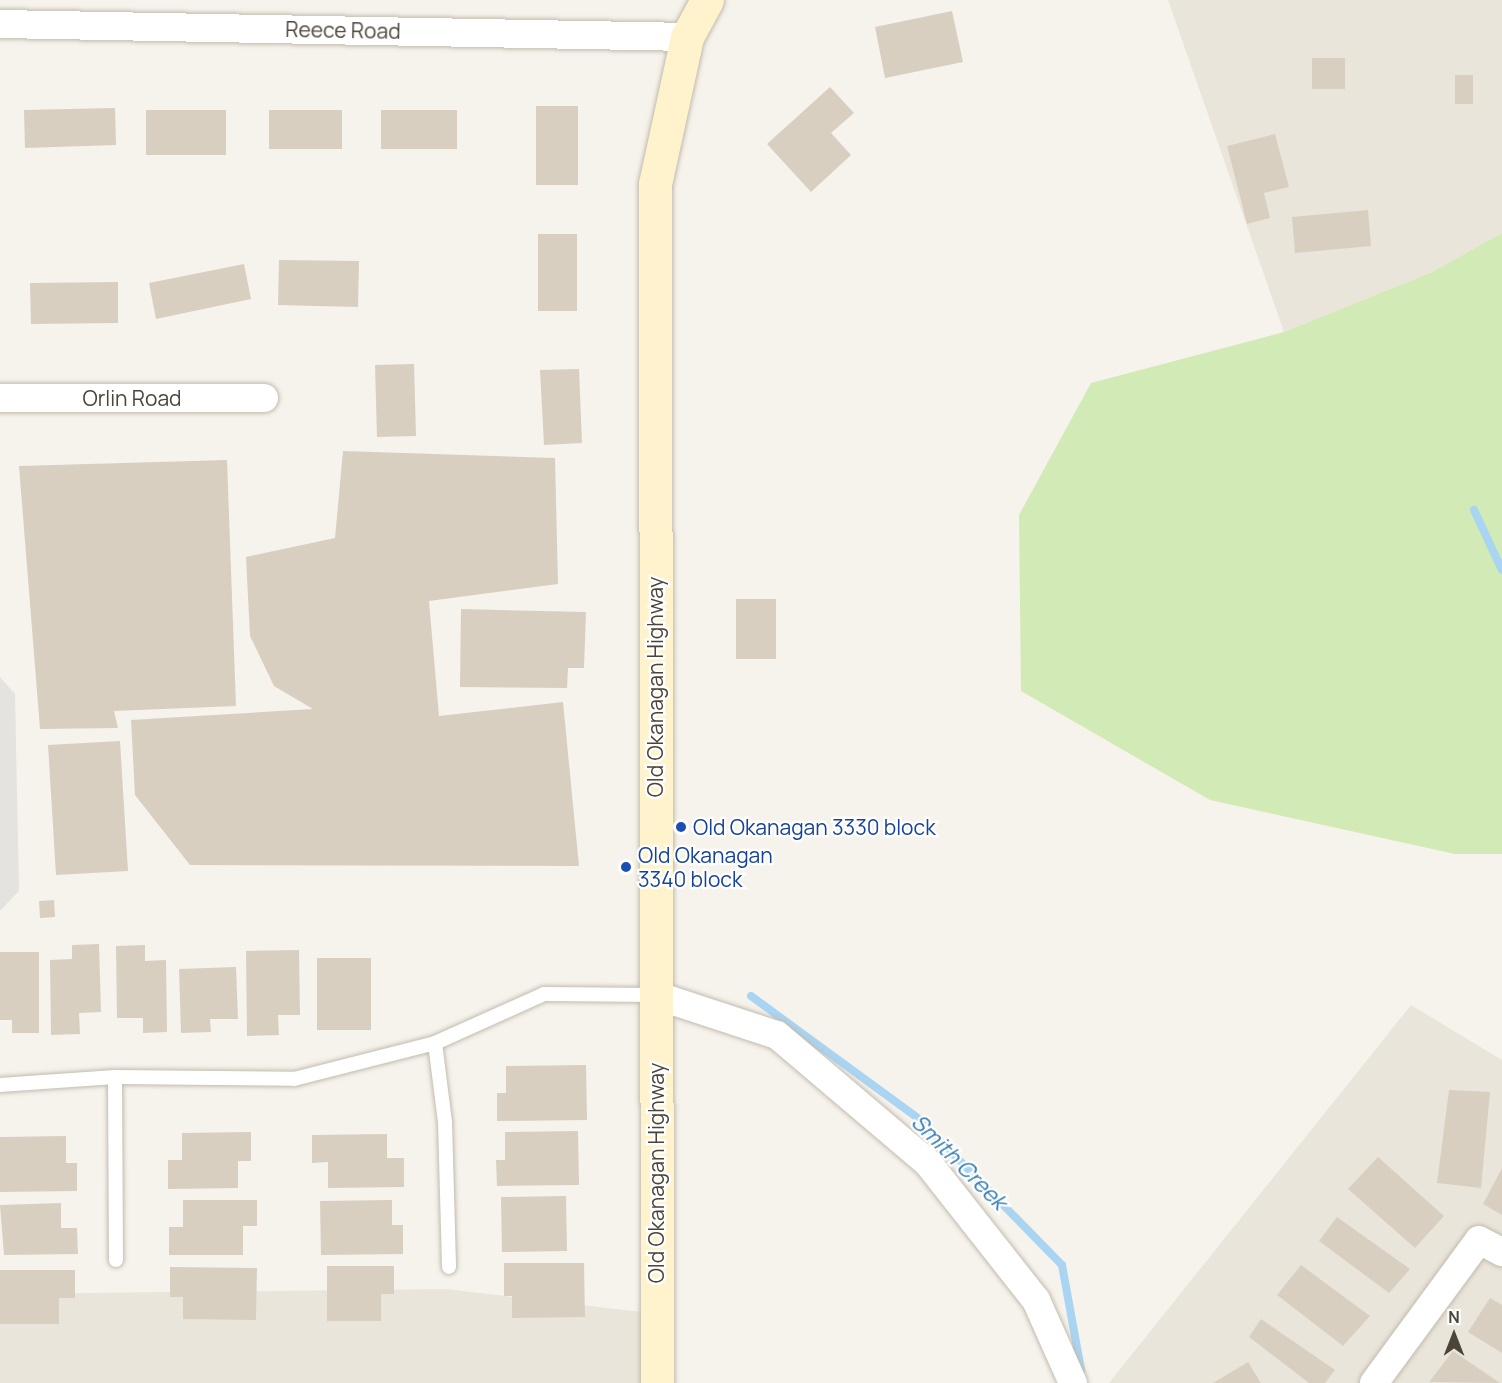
<!DOCTYPE html>
<html>
<head>
<meta charset="utf-8">
<style>
  body { margin:0 }
  #map { position:relative; width:1502px; height:1383px; overflow:hidden; background:#f6f3ec; font-family:Manrope,sans-serif }
  div>[style] { position:absolute }
  .residential>* { inset:0; background:#eae5da }
  .green>* { inset:0; background:#d2eab5 }
  .parking>* { inset:0; background:#e5e3e0 }
  .stream>* { height:8px; margin:-4px; padding:0 4px; transform-origin:4px; border-radius:4px; background:#a9d4f2 }
  .building>* { inset:0; background:#d8cfc1 }
  .roads { filter:drop-shadow(0 0 2px #c2bbae) drop-shadow(0 0 2px #c2bbae) }
  .service>* { height:14px; margin:-7px; padding:0 7px; transform-origin:7px; border-radius:7px; background:#fff }
  .minor>* { height:28px; margin:-14px; padding:0 14px; transform-origin:14px; border-radius:14px; background:#fff }
  .secondary>* { height:33px; margin:-16.5px; padding:0 16.5px; transform-origin:16.5px; border-radius:16.5px; background:#fff3cd }
  .dots>* { width:16px; height:16px; translate:-50% -50%; box-sizing:border-box; border:3px solid #fff; border-radius:50% }
  span { translate:-50% -50%; white-space:nowrap; text-align:center; line-height:1.15; -webkit-text-stroke:4.5px #fff; paint-order:stroke }
  .street-label { font-size:21px; color:#4b4439 }
  .transit-label { font-size:21px; color:#164399 }
  .left { translate:0 -50%; text-align:left }
  .water-label { font-size:22px; color:#2e7ab2; font-style:italic }
  .north { position:absolute; left:1424px; top:1305px; width:60px; height:60px; -webkit-text-stroke:4px #fff; paint-order:stroke; rotate:0deg; font-size:16px; font-weight:700; line-height:24px; text-align:center; color:#4b4439 }
  .north::after { content:''; display:block; margin:auto; width:21px; height:27px; background:#4b4439; clip-path:polygon(50% 0,100% 100%,50% 72%,0 100%) }
</style>
</head>
<body>
<div id="map">
  <div class="residential">
    <i style="clip-path:polygon(1168px 0,1502px 0,1502px 233px,1432px 272px,1284px 332px)"></i>
    <i style="clip-path:polygon(1411px 1005px,1502px 1060px,1502px 1383px,1109px 1383px)"></i>
    <i style="clip-path:polygon(445px 1289px,650px 1313px,651px 1383px,0 1383px,0 1294px)"></i>
  </div>
  <div class="green">
    <i style="clip-path:polygon(1502px 233px,1502px 854px,1455px 854px,1210px 800px,1021px 691px,1019px 515px,1091px 383px,1284px 332px,1432px 272px)"></i>
  </div>
  <div class="parking">
    <i style="clip-path:polygon(0 677px,15px 694px,19px 891px,0 911px)"></i>
  </div>
  <div class="stream">
    <i style="left:1474px;top:510px;width:66px;rotate:65deg"></i>
    <i style="left:751px;top:996px;width:208px;rotate:36.2deg"></i>
    <i style="left:919px;top:1119px;width:204px;rotate:45.6deg"></i>
    <i style="left:1062px;top:1265px;width:107px;rotate:79.7deg"></i>
  </div>
  <div class="building">
    <i style="clip-path:polygon(952px 11px,963px 62px,885px 78px,875px 27px)"></i>
    <i style="clip-path:polygon(1312px 58px,1345px 58px,1345px 89px,1312px 89px)"></i>
    <i style="clip-path:polygon(1455px 75px,1473px 75px,1473px 104px,1455px 104px)"></i>
    <i style="clip-path:polygon(830px 87px,854px 113px,831px 133px,851px 155px,811px 192px,767px 144px)"></i>
    <i style="clip-path:polygon(536px 106px,578px 106px,578px 185px,536px 185px)"></i>
    <i style="clip-path:polygon(115px 108px,116px 145px,25px 148px,24px 110px)"></i>
    <i style="clip-path:polygon(146px 110px,226px 110px,226px 155px,146px 155px)"></i>
    <i style="clip-path:polygon(269px 110px,342px 110px,342px 149px,269px 149px)"></i>
    <i style="clip-path:polygon(381px 110px,457px 110px,457px 149px,381px 149px)"></i>
    <i style="clip-path:polygon(1275px 134px,1289px 187px,1264px 193px,1270px 218px,1247px 224px,1227px 146px)"></i>
    <i style="clip-path:polygon(1368px 210px,1371px 246px,1295px 253px,1292px 217px)"></i>
    <i style="clip-path:polygon(538px 234px,577px 234px,577px 311px,538px 311px)"></i>
    <i style="clip-path:polygon(279px 260px,359px 261px,358px 307px,278px 305px)"></i>
    <i style="clip-path:polygon(244px 264px,251px 299px,156px 319px,149px 283px)"></i>
    <i style="clip-path:polygon(118px 282px,118px 323px,31px 324px,30px 283px)"></i>
    <i style="clip-path:polygon(414px 364px,416px 436px,377px 437px,375px 365px)"></i>
    <i style="clip-path:polygon(579px 369px,582px 443px,544px 445px,540px 370px)"></i>
    <i style="clip-path:polygon(343px 451px,555px 458px,558px 584px,429px 601px,439px 716px,563px 702px,579px 866px,190px 865px,135px 795px,131px 720px,313px 709px,274px 686px,250px 636px,246px 557px,335px 538px)"></i>
    <i style="clip-path:polygon(227px 460px,236px 706px,114px 711px,118px 728px,40px 729px,19px 466px)"></i>
    <i style="clip-path:polygon(736px 599px,776px 599px,776px 659px,736px 659px)"></i>
    <i style="clip-path:polygon(461px 609px,586px 612px,584px 668px,568px 668px,567px 688px,460px 687px)"></i>
    <i style="clip-path:polygon(120px 741px,128px 871px,56px 875px,48px 745px)"></i>
    <i style="clip-path:polygon(54px 900px,55px 917px,40px 918px,39px 901px)"></i>
    <i style="clip-path:polygon(99px 944px,101px 1012px,79px 1013px,80px 1034px,51px 1035px,50px 960px,72px 959px,72px 945px)"></i>
    <i style="clip-path:polygon(145px 945px,145px 961px,166px 960px,167px 1032px,143px 1033px,143px 1018px,117px 1018px,116px 946px)"></i>
    <i style="clip-path:polygon(299px 950px,300px 1015px,278px 1015px,279px 1035px,247px 1036px,246px 951px)"></i>
    <i style="clip-path:polygon(0 952px,39px 952px,39px 1033px,12px 1033px,12px 1020px,0 1020px)"></i>
    <i style="clip-path:polygon(317px 958px,371px 958px,371px 1030px,317px 1030px)"></i>
    <i style="clip-path:polygon(236px 967px,238px 1019px,210px 1019px,211px 1032px,181px 1033px,179px 969px)"></i>
    <i style="clip-path:polygon(586px 1065px,587px 1120px,497px 1121px,497px 1093px,506px 1093px,506px 1066px)"></i>
    <i style="clip-path:polygon(1449px 1090px,1490px 1092px,1481px 1188px,1437px 1183px)"></i>
    <i style="clip-path:polygon(578px 1131px,579px 1185px,497px 1186px,496px 1160px,505px 1160px,505px 1132px)"></i>
    <i style="clip-path:polygon(251px 1132px,251px 1161px,238px 1161px,238px 1188px,168px 1189px,168px 1160px,182px 1160px,182px 1133px)"></i>
    <i style="clip-path:polygon(387px 1134px,387px 1158px,404px 1158px,404px 1187px,328px 1188px,328px 1162px,312px 1163px,312px 1135px)"></i>
    <i style="clip-path:polygon(66px 1136px,66px 1163px,77px 1163px,77px 1191px,0 1192px,0 1137px)"></i>
    <i style="clip-path:polygon(1378px 1157px,1444px 1216px,1415px 1248px,1348px 1189px)"></i>
    <i style="clip-path:polygon(1502px 1168px,1502px 1215px,1483px 1204px)"></i>
    <i style="clip-path:polygon(566px 1196px,567px 1251px,502px 1252px,501px 1197px)"></i>
    <i style="clip-path:polygon(183px 1200px,257px 1200px,257px 1226px,243px 1226px,243px 1255px,169px 1255px,169px 1227px,183px 1227px)"></i>
    <i style="clip-path:polygon(392px 1200px,392px 1225px,403px 1225px,403px 1254px,321px 1255px,320px 1201px)"></i>
    <i style="clip-path:polygon(61px 1203px,61px 1228px,77px 1228px,78px 1254px,4px 1255px,0 1205px)"></i>
    <i style="clip-path:polygon(1337px 1217px,1410px 1269px,1389px 1293px,1319px 1241px)"></i>
    <i style="clip-path:polygon(504px 1263px,584px 1263px,585px 1317px,512px 1318px,512px 1296px,504px 1296px)"></i>
    <i style="clip-path:polygon(1301px 1265px,1370px 1316px,1343px 1346px,1277px 1295px)"></i>
    <i style="clip-path:polygon(327px 1266px,394px 1266px,394px 1294px,381px 1294px,381px 1321px,327px 1321px)"></i>
    <i style="clip-path:polygon(170px 1267px,257px 1268px,256px 1320px,183px 1319px,183px 1297px,170px 1297px)"></i>
    <i style="clip-path:polygon(0 1270px,75px 1270px,75px 1298px,59px 1298px,59px 1324px,0 1324px)"></i>
    <i style="clip-path:polygon(1490px 1298px,1502px 1305px,1502px 1353px,1468px 1332px)"></i>
    <i style="clip-path:polygon(1261px 1319px,1335px 1370px,1325px 1383px,1309px 1383px,1249px 1337px)"></i>
    <i style="clip-path:polygon(1453px 1351px,1500px 1383px,1429px 1382px)"></i>
    <i style="clip-path:polygon(1248px 1362px,1261px 1383px,1213px 1383px)"></i>
  </div>
  <div class="roads">
    <div class="service">
      <i style="left:435px;top:1043px;width:80px;rotate:82.8deg"></i>
      <i style="left:445px;top:1122px;width:145px;rotate:88.4deg"></i>
      <i style="left:115px;top:1077px;width:183px;rotate:89.7deg"></i>
      <i style="left:0;top:1085px;width:115px;rotate:-4deg"></i>
      <i style="left:115px;top:1077px;width:179px;rotate:0.6deg"></i>
      <i style="left:294px;top:1079px;width:146px;rotate:-14.3deg"></i>
      <i style="left:435px;top:1043px;width:120px;rotate:-24.2deg"></i>
      <i style="left:544px;top:994px;width:111px;rotate:0.5deg"></i>
    </div>
    <div class="minor">
      <i style="left:0;top:24px;width:687px;rotate:1.08deg"></i>
      <i style="left:0;top:398px;width:264px"></i>
      <i style="left:655px;top:995px;width:128px;rotate:18.2deg"></i>
      <i style="left:777px;top:1035px;width:198px;rotate:40.3deg"></i>
      <i style="left:928px;top:1163px;width:174px;rotate:51.8deg"></i>
      <i style="left:1036px;top:1300px;width:91px;rotate:66deg"></i>
      <i style="left:1374px;top:1383px;width:177px;rotate:-53.7deg"></i>
      <i style="left:1479px;top:1240px;width:26px;rotate:28deg"></i>
    </div>
    <div class="secondary">
      <i style="left:657px;top:1383px;width:1199px;rotate:-90.1deg"></i>
      <i style="left:655px;top:184px;width:150px;rotate:-77.7deg"></i>
      <i style="left:687px;top:37px;width:42px;rotate:-61.6deg"></i>
    </div>
  </div>
  <div class="dots">
    <i style="left:681px;top:827px;background:#1a4fb4"></i>
    <i style="left:626px;top:867px;background:#1a4fb4"></i>
  </div>
  <div class="street-label">
    <span style="left:343px;top:30px;rotate:1deg">Reece Road</span>
    <span style="left:132px;top:398px">Orlin Road</span>
    <span style="left:655px;top:687px;rotate:-90deg">Old Okanagan Highway</span>
    <span style="left:656px;top:1173px;rotate:-90deg">Old Okanagan Highway</span>
  </div>
  <div class="transit-label">
    <span class="left" style="left:693px;top:827px">Old Okanagan 3330 block</span>
    <span class="left" style="left:638px;top:867px">Old Okanagan<br>3340 block</span>
  </div>
  <div class="water-label">
    <span style="left:959px;top:1162px;rotate:45deg">Smith Creek</span>
  </div>
  <div class="north">N</div>
</div>
</body>
</html>
